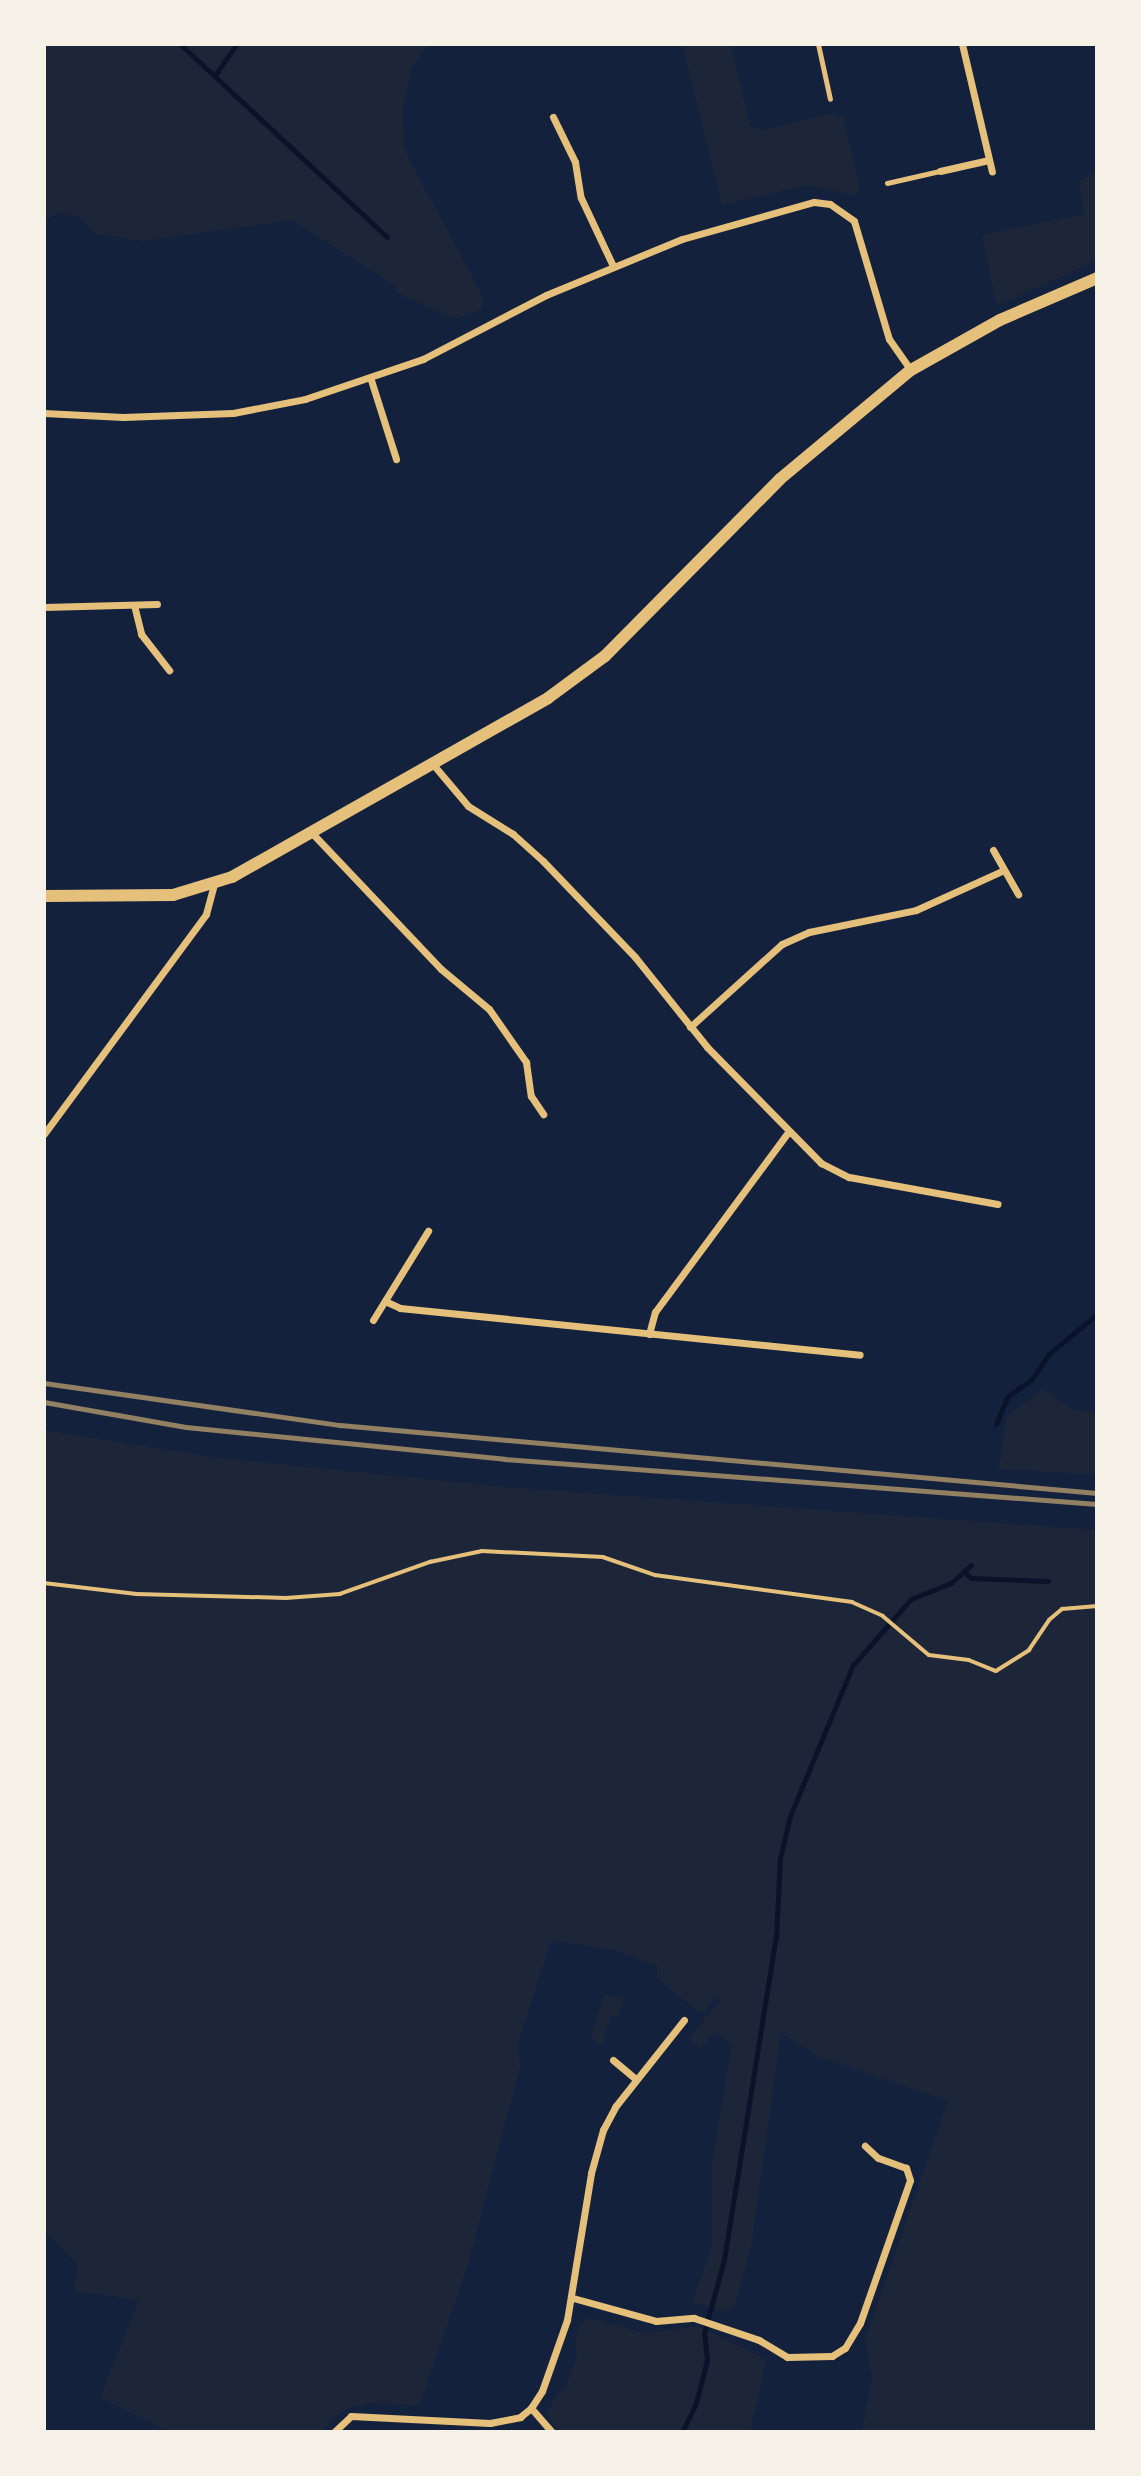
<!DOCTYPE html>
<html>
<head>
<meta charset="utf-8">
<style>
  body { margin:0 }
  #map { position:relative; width:1141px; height:2476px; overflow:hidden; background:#14213d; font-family:"Noto Sans",sans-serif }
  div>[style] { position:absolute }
  .green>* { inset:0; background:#1d2539 }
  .stream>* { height:5px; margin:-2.5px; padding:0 2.5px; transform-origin:2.5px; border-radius:2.5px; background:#0b132b }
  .path>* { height:3.5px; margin:-1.75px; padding:0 1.75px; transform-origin:1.75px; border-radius:1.75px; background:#e5c07b }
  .service>* { height:5px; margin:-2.5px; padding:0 2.5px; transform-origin:2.5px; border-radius:2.5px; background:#e5c07b }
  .minor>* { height:7px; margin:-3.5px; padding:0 3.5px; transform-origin:3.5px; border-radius:3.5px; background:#e5c07b }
  .tertiary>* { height:12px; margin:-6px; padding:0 6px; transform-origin:6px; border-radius:6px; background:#e5c07b }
  .rail>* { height:5px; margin:-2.5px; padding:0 2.5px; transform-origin:2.5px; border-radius:2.5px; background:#918062 }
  span { translate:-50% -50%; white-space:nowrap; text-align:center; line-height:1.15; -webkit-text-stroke:7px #f6f1e7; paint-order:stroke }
  .frame { position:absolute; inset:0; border:46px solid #f6f1e7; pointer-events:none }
</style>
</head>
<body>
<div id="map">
  <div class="green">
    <i style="clip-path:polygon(44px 44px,429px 44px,411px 69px,403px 109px,404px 149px,483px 297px,481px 310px,457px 318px,445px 315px,398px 293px,394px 285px,292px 220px,143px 241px,96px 234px,80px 218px,57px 212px,44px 223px)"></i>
    <i style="clip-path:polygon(682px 44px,731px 44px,750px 126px,763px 130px,829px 114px,843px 117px,860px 187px,857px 196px,809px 185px,722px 205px)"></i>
    <i style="clip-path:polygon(1097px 171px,1097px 260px,997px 306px,982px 235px,1085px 214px,1078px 181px)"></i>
    <i style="clip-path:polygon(1043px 1389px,1074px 1410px,1097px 1412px,1097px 1475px,999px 1469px,1006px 1417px)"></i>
    <i style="clip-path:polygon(44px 1430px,219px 1458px,505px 1487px,1097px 1530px,1097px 2432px,862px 2432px,872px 2377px,865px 2340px,948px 2101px,819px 2057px,781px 2033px,751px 2246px,735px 2306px,726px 2312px,697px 2303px,693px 2299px,712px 2247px,712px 2163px,732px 2044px,714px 2032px,701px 2049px,689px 2038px,721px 1999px,716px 1997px,702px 2014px,664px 1984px,657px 1976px,657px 1966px,615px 1950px,551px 1940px,518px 2045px,520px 2067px,467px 2268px,419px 2406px,377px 2403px,351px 2407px,334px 2417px,322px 2432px,169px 2432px,100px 2397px,139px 2300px,74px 2291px,77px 2265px,44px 2230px)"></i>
    <i style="clip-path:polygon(605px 1994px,624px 2000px,618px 2017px,611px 2015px,602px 2046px,590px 2038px)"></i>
    <i style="clip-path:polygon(588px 2318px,644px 2333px,699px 2326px,766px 2360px,750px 2432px,558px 2432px,546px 2415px,558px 2392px,565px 2389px,578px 2352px,574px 2345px,580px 2325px)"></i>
  </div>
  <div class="stream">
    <i style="left:180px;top:44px;width:283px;rotate:43deg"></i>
    <i style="left:215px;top:75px;width:38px;rotate:-55deg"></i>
    <i style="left:996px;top:1424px;width:30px;rotate:-67deg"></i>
    <i style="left:1008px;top:1396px;width:28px;rotate:-35deg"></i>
    <i style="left:1031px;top:1380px;width:32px;rotate:-55deg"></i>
    <i style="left:1049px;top:1354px;width:62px;rotate:-39.8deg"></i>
    <i style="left:966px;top:1573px;width:7px;rotate:45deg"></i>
    <i style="left:971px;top:1578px;width:77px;rotate:2.2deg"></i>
    <i style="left:682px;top:2432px;width:32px;rotate:-64deg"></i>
    <i style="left:696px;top:2403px;width:44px;rotate:-75.7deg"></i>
    <i style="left:707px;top:2360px;width:27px;rotate:-96deg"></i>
    <i style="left:704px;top:2333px;width:76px;rotate:-74.7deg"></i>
    <i style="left:724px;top:2260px;width:327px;rotate:-80.9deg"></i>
    <i style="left:776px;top:1937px;width:79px;rotate:-87.1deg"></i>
    <i style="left:780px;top:1858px;width:43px;rotate:-76.6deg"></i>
    <i style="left:790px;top:1816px;width:164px;rotate:-67.4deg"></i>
    <i style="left:853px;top:1665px;width:88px;rotate:-48.7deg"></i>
    <i style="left:911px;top:1599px;width:43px;rotate:-21.8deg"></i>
    <i style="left:951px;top:1583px;width:27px;rotate:-42deg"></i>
  </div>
  <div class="path">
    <i style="left:44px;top:1583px;width:93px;rotate:6.8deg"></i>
    <i style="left:136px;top:1594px;width:150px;rotate:1.5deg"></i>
    <i style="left:286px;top:1598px;width:54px;rotate:-4.2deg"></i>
    <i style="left:340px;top:1594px;width:96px;rotate:-19.6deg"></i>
    <i style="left:430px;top:1562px;width:53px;rotate:-11.9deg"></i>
    <i style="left:482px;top:1551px;width:121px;rotate:2.8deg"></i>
    <i style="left:603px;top:1557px;width:55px;rotate:19.1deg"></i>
    <i style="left:655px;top:1575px;width:199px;rotate:7.8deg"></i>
    <i style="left:852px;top:1602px;width:34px;rotate:24deg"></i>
    <i style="left:883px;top:1616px;width:60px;rotate:40.3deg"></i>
    <i style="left:929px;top:1655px;width:40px;rotate:7.1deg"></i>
    <i style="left:969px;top:1660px;width:29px;rotate:22deg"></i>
    <i style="left:996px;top:1671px;width:39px;rotate:-32deg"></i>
    <i style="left:1029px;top:1650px;width:36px;rotate:-56deg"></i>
    <i style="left:1049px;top:1620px;width:17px;rotate:-40deg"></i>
    <i style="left:1062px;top:1609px;width:35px;rotate:-5deg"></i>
  </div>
  <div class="service">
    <i style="left:818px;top:44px;width:56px;rotate:77.7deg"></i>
    <i style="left:887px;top:183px;width:54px;rotate:-12.8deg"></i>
  </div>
  <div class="minor">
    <i style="left:962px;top:44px;width:131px;rotate:76.8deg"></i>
    <i style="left:553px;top:117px;width:50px;rotate:63.9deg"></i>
    <i style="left:575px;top:162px;width:36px;rotate:81deg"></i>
    <i style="left:581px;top:198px;width:75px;rotate:64.8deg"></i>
    <i style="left:940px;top:171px;width:50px;rotate:-12.7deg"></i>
    <i style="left:371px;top:380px;width:83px;rotate:72.4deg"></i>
    <i style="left:44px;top:413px;width:79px;rotate:2.9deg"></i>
    <i style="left:123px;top:417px;width:110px;rotate:-2.1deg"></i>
    <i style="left:233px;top:413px;width:73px;rotate:-11deg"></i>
    <i style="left:305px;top:399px;width:125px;rotate:-18.7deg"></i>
    <i style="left:423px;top:359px;width:139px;rotate:-27.5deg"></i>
    <i style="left:546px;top:295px;width:147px;rotate:-22.4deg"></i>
    <i style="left:682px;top:239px;width:137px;rotate:-15.7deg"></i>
    <i style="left:814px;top:202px;width:16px;rotate:7deg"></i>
    <i style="left:830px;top:204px;width:29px;rotate:35deg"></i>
    <i style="left:854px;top:221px;width:123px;rotate:73.5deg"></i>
    <i style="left:889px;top:339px;width:38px;rotate:55deg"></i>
    <i style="left:134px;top:605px;width:30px;rotate:76deg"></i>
    <i style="left:141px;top:634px;width:46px;rotate:52.1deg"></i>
    <i style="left:44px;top:607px;width:113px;rotate:-1.5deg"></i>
    <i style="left:431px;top:762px;width:57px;rotate:49.9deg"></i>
    <i style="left:468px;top:806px;width:53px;rotate:31.9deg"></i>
    <i style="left:513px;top:834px;width:40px;rotate:42deg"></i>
    <i style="left:543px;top:861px;width:133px;rotate:46.2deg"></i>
    <i style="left:635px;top:957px;width:115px;rotate:51.3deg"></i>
    <i style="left:707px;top:1047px;width:163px;rotate:45.5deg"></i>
    <i style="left:821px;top:1163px;width:31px;rotate:27deg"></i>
    <i style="left:849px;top:1177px;width:151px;rotate:10.3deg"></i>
    <i style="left:311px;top:832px;width:189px;rotate:46.5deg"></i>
    <i style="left:441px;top:969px;width:62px;rotate:39.8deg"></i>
    <i style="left:489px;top:1009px;width:65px;rotate:55.1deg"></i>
    <i style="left:526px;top:1062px;width:34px;rotate:82deg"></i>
    <i style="left:531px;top:1096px;width:22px;rotate:56deg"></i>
    <i style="left:993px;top:850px;width:51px;rotate:60.4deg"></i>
    <i style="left:690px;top:1027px;width:124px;rotate:-42.1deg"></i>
    <i style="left:782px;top:944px;width:30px;rotate:-24deg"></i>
    <i style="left:809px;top:932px;width:109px;rotate:-11.6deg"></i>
    <i style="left:916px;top:910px;width:94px;rotate:-24.4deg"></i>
    <i style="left:44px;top:1134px;width:273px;rotate:-53.6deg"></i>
    <i style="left:206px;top:914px;width:31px;rotate:-75deg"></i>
    <i style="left:385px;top:1301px;width:17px;rotate:25deg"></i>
    <i style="left:400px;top:1308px;width:462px;rotate:5.8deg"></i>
    <i style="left:373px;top:1320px;width:105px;rotate:-58.3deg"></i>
    <i style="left:649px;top:1334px;width:23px;rotate:-75deg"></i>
    <i style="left:655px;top:1312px;width:225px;rotate:-53.5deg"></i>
    <i style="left:613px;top:2060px;width:30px;rotate:40deg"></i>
    <i style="left:573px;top:2298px;width:86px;rotate:15.5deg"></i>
    <i style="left:656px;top:2321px;width:38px;rotate:-5deg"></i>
    <i style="left:694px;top:2318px;width:69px;rotate:18.7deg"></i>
    <i style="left:759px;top:2340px;width:33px;rotate:31deg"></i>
    <i style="left:787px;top:2357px;width:45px;rotate:-1.3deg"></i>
    <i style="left:832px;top:2356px;width:15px;rotate:-32deg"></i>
    <i style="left:845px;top:2348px;width:29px;rotate:-59deg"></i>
    <i style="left:860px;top:2323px;width:151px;rotate:-70.7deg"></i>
    <i style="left:910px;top:2180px;width:13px;rotate:-108deg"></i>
    <i style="left:906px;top:2168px;width:30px;rotate:-160deg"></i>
    <i style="left:878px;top:2158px;width:18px;rotate:-137deg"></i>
    <i style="left:531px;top:2408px;width:32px;rotate:49deg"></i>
    <i style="left:334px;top:2432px;width:23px;rotate:-43deg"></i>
    <i style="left:351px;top:2416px;width:139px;rotate:2.9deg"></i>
    <i style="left:490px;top:2423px;width:31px;rotate:-11deg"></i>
    <i style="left:520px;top:2417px;width:14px;rotate:-39deg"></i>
    <i style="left:531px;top:2408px;width:20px;rotate:-57deg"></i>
    <i style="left:542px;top:2391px;width:75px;rotate:-70.6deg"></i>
    <i style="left:567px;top:2320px;width:149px;rotate:-80.7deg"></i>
    <i style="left:591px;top:2173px;width:45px;rotate:-74.4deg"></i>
    <i style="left:603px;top:2130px;width:26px;rotate:-62deg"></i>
    <i style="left:615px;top:2107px;width:111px;rotate:-51.6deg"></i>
  </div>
  <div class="tertiary">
    <i style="left:44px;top:896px;width:129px;rotate:-0.4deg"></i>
    <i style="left:173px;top:895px;width:62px;rotate:-17deg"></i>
    <i style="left:232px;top:877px;width:363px;rotate:-29.5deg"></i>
    <i style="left:548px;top:698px;width:71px;rotate:-36.4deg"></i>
    <i style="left:605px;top:656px;width:249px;rotate:-45.3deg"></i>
    <i style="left:780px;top:479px;width:170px;rotate:-39.8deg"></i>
    <i style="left:911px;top:370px;width:102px;rotate:-29.3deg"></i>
    <i style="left:1000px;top:320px;width:106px;rotate:-23.4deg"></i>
  </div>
  <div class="rail">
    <i style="left:44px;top:1383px;width:299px;rotate:8.1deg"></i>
    <i style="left:340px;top:1425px;width:760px;rotate:5.13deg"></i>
    <i style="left:44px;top:1402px;width:144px;rotate:10deg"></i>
    <i style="left:186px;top:1427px;width:320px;rotate:5.7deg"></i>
    <i style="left:504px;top:1459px;width:595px;rotate:4.34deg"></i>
  </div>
  <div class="frame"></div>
</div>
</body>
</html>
